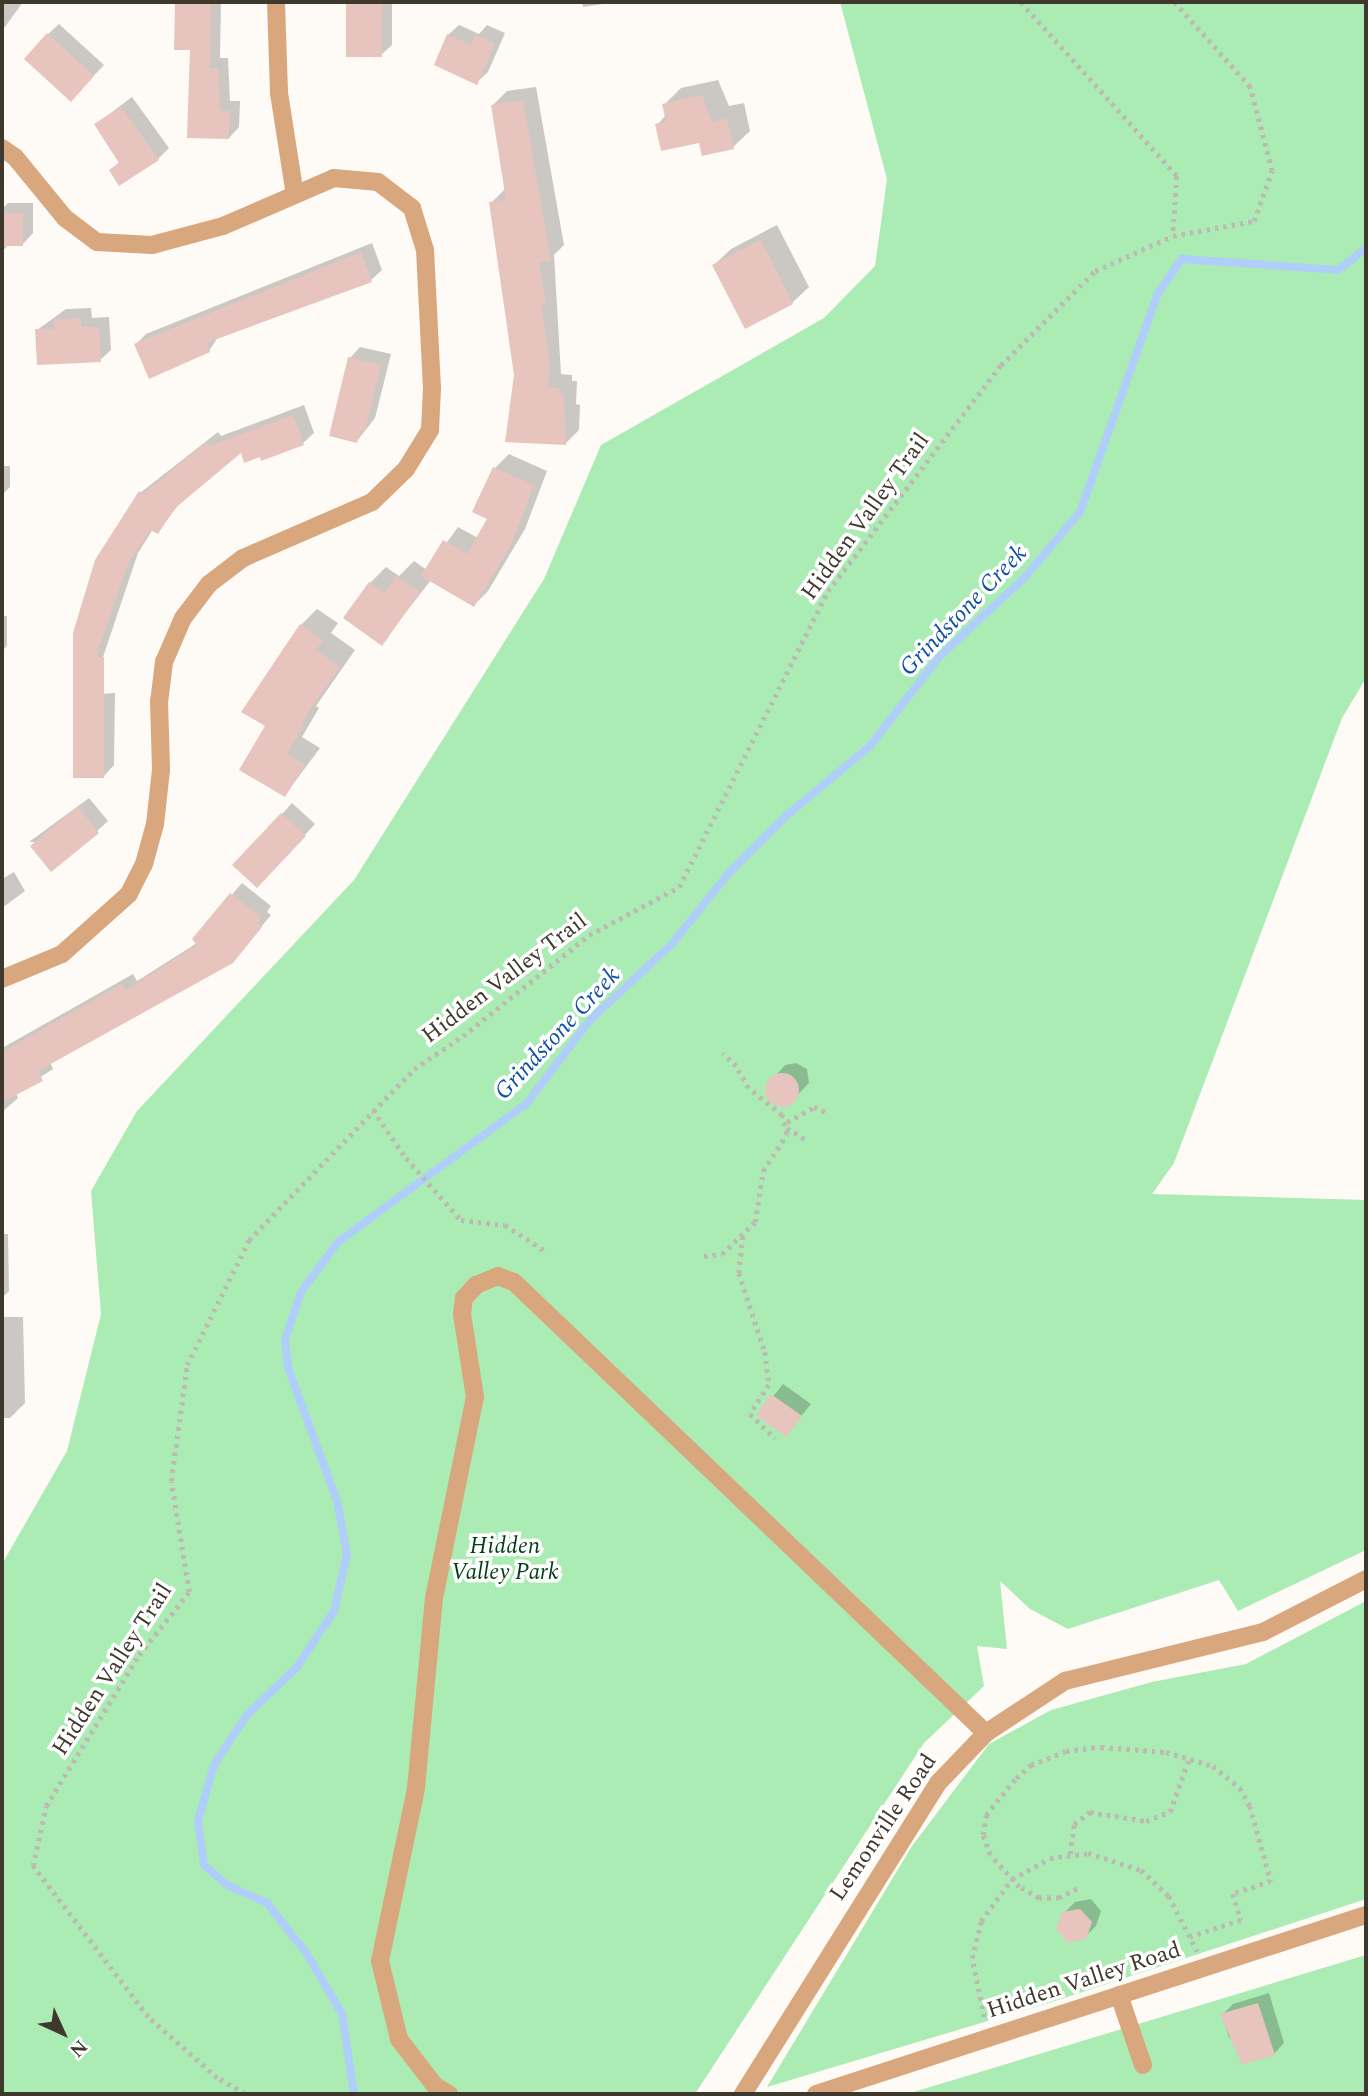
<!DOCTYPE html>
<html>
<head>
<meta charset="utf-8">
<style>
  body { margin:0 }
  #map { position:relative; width:1368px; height:2096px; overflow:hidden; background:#fefaf5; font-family:Spectral,serif }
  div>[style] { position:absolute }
  .green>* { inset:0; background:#abecb4 }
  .shadow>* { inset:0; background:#0003 }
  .stream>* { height:8px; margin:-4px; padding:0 4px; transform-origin:4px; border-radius:4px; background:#afcefa }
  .building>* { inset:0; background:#e8c4be }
  .round { border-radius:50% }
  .path>* { height:4.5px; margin-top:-2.25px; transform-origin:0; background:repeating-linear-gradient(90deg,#beb9b2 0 3.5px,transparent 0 8.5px) }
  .minor>* { height:18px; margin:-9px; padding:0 9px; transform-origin:9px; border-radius:9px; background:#d9a77e }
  span { translate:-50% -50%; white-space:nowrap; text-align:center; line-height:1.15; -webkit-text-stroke:7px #fff; paint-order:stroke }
  .street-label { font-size:23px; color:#3f382d }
  .park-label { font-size:23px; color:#023e15; font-style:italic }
  .water-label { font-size:24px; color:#0f50a4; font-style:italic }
  .frame { position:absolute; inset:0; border:4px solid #3f382d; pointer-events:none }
  .north { position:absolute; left:28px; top:1998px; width:70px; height:70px; -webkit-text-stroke:5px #fff; paint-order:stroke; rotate:135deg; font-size:19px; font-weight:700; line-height:28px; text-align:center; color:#3f382d }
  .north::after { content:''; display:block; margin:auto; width:24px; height:32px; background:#3f382d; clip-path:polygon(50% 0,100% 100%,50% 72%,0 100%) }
</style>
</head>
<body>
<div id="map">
  <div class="green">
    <i style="clip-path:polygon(840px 2px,1366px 2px,1366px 678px,1342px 718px,1174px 1163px,1152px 1194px,1366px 1200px,1366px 1550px,1238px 1611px,1219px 1580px,1068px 1629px,1030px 1609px,1000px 1581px,1007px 1649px,977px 1646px,984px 1686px,924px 1743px,695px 2094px,2px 2094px,2px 1564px,67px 1451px,101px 1314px,91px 1191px,137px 1111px,354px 880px,544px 579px,601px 445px,824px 318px,875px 266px,887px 179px)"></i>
    <i style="clip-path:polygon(1366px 1601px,1366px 1899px,1055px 2001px,767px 2087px,912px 1846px,989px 1744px,1051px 1710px,1152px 1682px,1246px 1664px)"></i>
    <i style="clip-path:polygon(1366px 1955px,1366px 2094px,907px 2094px)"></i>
  </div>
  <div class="shadow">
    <i style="clip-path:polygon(2px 2px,23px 2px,2px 31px)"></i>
    <i style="clip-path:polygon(177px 2px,221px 2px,220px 58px,228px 58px,230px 101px,240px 101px,239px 127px,229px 138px,191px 48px,176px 48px)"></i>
    <i style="clip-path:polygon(348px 2px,392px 2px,392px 45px,381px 55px,348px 55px)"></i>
    <i style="clip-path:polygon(582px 2px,616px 2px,583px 7px)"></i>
    <i style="clip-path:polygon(59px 24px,104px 65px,81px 89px,48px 34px)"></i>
    <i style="clip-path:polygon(459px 25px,479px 34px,487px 25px,505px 33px,488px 72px,477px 82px,448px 35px)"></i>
    <i style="clip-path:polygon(718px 80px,729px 106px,744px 103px,750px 131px,733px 147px,657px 125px,666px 115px,664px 105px,681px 88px)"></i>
    <i style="clip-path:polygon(536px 87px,564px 245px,554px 255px,561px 374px,572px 375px,572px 381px,577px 381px,576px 404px,580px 405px,579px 430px,565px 444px,516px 375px,491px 203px,506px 188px,493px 105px,507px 91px)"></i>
    <i style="clip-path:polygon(132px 97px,169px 148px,158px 159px,111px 170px,120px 161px,96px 124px)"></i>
    <i style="clip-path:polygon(8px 203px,33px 203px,33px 233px,23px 244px,9px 244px,2px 252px,2px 209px)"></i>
    <i style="clip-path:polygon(777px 225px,809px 287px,792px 303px,714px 265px,731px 249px)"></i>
    <i style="clip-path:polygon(372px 243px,382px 270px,371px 280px,218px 337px,209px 351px,136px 344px,146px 334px)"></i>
    <i style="clip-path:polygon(91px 308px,92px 318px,109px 317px,111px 350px,100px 360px,37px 330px,66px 309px)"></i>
    <i style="clip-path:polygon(360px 347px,391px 354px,375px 418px,357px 441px,350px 358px)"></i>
    <i style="clip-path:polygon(304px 405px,314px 433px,303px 443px,242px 450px,182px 500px,158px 532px,153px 529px,138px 553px,102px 660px,91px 670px,140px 493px,218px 432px,221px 436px)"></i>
    <i style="clip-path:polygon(509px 454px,547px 471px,525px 529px,488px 591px,474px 605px,431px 580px,382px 643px,370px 583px,386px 567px,399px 576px,414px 561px,427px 570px,458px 527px,478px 538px,490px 518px,495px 468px)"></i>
    <i style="clip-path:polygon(2px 466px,10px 466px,10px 487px,2px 495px)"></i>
    <i style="clip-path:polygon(317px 609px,338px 623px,331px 633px,355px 650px,316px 706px,319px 708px,302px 737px,320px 748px,285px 795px,268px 725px,301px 625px)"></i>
    <i style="clip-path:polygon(2px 616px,7px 616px,7px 646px,2px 651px)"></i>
    <i style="clip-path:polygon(115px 693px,114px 765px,104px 776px,86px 695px)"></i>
    <i style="clip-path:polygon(89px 798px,108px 821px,85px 842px,29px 842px)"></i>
    <i style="clip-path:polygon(292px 803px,315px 824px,268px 875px,282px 814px)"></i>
    <i style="clip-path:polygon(14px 872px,25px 891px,2px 908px,2px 879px)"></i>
    <i style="clip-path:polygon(242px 883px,271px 906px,267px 912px,271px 915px,237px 956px,50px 1062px,53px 1069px,16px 1093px,18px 1098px,2px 1112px,4px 1047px,133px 974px,137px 981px,197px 943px,194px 939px)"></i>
    <i style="clip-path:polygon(796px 1063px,807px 1069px,809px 1083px,790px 1103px,779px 1105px,768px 1097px,766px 1086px,785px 1065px)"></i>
    <i style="clip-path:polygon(2px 1234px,8px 1234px,9px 1291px,2px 1298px)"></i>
    <i style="clip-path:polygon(2px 1317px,23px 1317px,25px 1403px,10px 1418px,2px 1418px)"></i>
    <i style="clip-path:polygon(783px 1384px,811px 1404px,786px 1435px,758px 1415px)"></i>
    <i style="clip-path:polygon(1091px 1899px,1101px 1911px,1096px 1926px,1085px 1937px,1064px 1913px,1075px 1902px)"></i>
    <i style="clip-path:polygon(1269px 1993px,1284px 2043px,1274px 2054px,1235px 2036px,1229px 2038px,1222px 2015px,1233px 2004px)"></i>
  </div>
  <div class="stream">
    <i style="left:354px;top:2094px;width:81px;rotate:-98.5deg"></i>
    <i style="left:342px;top:2014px;width:69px;rotate:-120.3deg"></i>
    <i style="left:307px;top:1954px;width:65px;rotate:-128.1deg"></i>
    <i style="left:267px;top:1903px;width:44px;rotate:-155.8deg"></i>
    <i style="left:227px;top:1885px;width:30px;rotate:-139deg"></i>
    <i style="left:204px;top:1865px;width:44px;rotate:-97.8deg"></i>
    <i style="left:198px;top:1821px;width:58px;rotate:-74.1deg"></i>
    <i style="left:214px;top:1765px;width:59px;rotate:-56.9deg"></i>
    <i style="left:246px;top:1716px;width:71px;rotate:-43.9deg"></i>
    <i style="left:297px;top:1667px;width:67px;rotate:-56.5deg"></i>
    <i style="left:334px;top:1611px;width:58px;rotate:-77.2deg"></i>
    <i style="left:347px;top:1554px;width:54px;rotate:-100.7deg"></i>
    <i style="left:337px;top:1501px;width:142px;rotate:-110.2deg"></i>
    <i style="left:288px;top:1368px;width:29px;rotate:-96deg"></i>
    <i style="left:285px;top:1339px;width:50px;rotate:-71.2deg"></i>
    <i style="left:301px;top:1292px;width:62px;rotate:-53.5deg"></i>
    <i style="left:338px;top:1242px;width:235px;rotate:-36.3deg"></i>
    <i style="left:527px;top:1103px;width:104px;rotate:-52.8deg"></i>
    <i style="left:590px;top:1020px;width:112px;rotate:-42.8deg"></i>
    <i style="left:672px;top:944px;width:88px;rotate:-51.4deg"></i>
    <i style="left:727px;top:875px;width:83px;rotate:-45deg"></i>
    <i style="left:786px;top:816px;width:109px;rotate:-39.8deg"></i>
    <i style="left:870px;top:746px;width:113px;rotate:-52.2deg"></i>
    <i style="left:939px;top:657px;width:117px;rotate:-42.9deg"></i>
    <i style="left:1025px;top:577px;width:85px;rotate:-49.8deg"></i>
    <i style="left:1080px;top:512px;width:232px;rotate:-70.4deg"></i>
    <i style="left:1158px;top:293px;width:42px;rotate:-54.8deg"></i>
    <i style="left:1182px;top:259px;width:156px;rotate:4deg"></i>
    <i style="left:1338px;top:270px;width:36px;rotate:-38deg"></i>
  </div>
  <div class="building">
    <i style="clip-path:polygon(175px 2px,211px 2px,210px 68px,218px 68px,220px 111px,230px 111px,229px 139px,187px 138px,190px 50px,174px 50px)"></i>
    <i style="clip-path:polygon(346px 2px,382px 2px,382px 57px,346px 57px)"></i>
    <i style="clip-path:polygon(47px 33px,94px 76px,71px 102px,24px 59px)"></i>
    <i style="clip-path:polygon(447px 34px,471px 45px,475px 35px,495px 44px,477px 85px,434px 65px)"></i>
    <i style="clip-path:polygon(702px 95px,712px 122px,727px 118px,734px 149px,702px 156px,699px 143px,661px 151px,655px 124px,666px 122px,662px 104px)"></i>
    <i style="clip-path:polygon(523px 100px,551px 261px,539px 262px,546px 304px,541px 304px,550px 364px,548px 388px,559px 388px,559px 394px,564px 395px,566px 445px,505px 442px,514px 375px,489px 202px,506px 200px,491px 105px)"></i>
    <i style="clip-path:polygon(121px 107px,159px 160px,119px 186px,109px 170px,119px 163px,94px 124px)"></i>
    <i style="clip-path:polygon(2px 213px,23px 213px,23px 246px,2px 246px)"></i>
    <i style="clip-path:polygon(761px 240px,793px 304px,745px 329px,712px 265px)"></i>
    <i style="clip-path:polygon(361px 252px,372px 282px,206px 343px,210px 352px,149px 379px,134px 344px)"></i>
    <i style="clip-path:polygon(81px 318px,81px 327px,99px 327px,101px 362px,37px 365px,35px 329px,54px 329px,54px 319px)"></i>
    <i style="clip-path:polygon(348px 357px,381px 365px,365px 431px,361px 430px,357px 443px,329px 436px)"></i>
    <i style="clip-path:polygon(293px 415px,304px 445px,261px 461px,260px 457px,244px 463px,241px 453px,174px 509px,158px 534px,150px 530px,127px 566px,96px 657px,104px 657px,104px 778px,73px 778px,73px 633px,95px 560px,139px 491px,143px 494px,206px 442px,210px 446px)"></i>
    <i style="clip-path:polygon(493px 467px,534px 485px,511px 545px,474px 607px,421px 576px,443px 540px,467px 554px,487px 519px,472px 512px)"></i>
    <i style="clip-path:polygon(396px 576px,420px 592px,382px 646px,343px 618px,369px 582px,384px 593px)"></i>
    <i style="clip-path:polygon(300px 624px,323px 640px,316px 650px,340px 667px,301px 723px,304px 725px,287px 754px,305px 765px,285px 797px,239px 770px,265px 726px,241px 712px)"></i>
    <i style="clip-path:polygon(78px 807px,99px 833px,51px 872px,30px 846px)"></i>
    <i style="clip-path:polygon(281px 813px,306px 836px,257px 888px,232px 865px)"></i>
    <i style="clip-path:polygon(230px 893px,262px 918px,257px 923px,262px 927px,233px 963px,38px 1071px,43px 1081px,2px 1102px,2px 1052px,122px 984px,126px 990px,197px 945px,192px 939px)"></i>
    <i class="round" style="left:765px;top:1073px;width:34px;height:34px"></i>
    <i style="clip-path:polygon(771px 1394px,802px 1416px,786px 1437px,756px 1415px)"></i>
    <i style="clip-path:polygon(1080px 1909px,1092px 1922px,1086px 1939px,1068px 1943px,1056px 1929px,1062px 1912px)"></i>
    <i style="clip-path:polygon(1258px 2003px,1275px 2055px,1242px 2065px,1220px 2014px)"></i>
  </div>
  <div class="path">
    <i style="left:1021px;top:2px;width:234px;rotate:48.1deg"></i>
    <i style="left:1177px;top:176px;width:60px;rotate:93.8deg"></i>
    <i style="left:373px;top:1110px;width:58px;rotate:55.5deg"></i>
    <i style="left:406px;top:1158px;width:83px;rotate:48.4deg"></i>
    <i style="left:461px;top:1220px;width:44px;rotate:6.5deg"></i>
    <i style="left:505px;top:1225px;width:46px;rotate:32.7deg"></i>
    <i style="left:787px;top:1122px;width:31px;rotate:-29deg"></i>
    <i style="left:814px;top:1107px;width:15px;rotate:23deg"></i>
    <i style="left:787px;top:1128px;width:25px;rotate:32deg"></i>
    <i style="left:743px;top:1236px;width:37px;rotate:96deg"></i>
    <i style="left:739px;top:1273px;width:83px;rotate:71.8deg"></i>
    <i style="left:765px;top:1352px;width:33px;rotate:83deg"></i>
    <i style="left:769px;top:1385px;width:35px;rotate:123deg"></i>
    <i style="left:750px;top:1414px;width:35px;rotate:44deg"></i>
    <i style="left:704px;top:1256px;width:18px;rotate:-6deg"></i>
    <i style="left:722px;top:1254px;width:46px;rotate:-44.1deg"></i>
    <i style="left:755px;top:1222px;width:52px;rotate:-81.1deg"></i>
    <i style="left:763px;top:1171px;width:44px;rotate:-57deg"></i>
    <i style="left:787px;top:1134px;width:20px;rotate:-105deg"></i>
    <i style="left:782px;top:1115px;width:43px;rotate:-141.5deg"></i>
    <i style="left:748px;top:1088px;width:25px;rotate:-119deg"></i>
    <i style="left:736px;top:1066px;width:18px;rotate:-137deg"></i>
    <i style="left:1070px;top:1854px;width:30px;rotate:-82deg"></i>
    <i style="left:1074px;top:1824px;width:20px;rotate:-37deg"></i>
    <i style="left:1090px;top:1812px;width:57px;rotate:9.1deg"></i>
    <i style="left:1146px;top:1821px;width:26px;rotate:-21deg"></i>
    <i style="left:1170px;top:1812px;width:56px;rotate:-70.3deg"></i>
    <i style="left:1077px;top:1889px;width:20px;rotate:153deg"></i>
    <i style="left:1059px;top:1898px;width:20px;rotate:180deg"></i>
    <i style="left:1039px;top:1898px;width:23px;rotate:-151deg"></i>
    <i style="left:1019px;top:1887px;width:43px;rotate:-132.2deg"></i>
    <i style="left:990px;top:1855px;width:21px;rotate:-109deg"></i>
    <i style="left:983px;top:1835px;width:20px;rotate:-81deg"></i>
    <i style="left:986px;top:1815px;width:48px;rotate:-51deg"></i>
    <i style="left:1016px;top:1778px;width:20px;rotate:-41deg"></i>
    <i style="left:1031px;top:1765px;width:38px;rotate:-22deg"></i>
    <i style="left:1066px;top:1751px;width:35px;rotate:-7deg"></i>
    <i style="left:1101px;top:1747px;width:65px;rotate:4.4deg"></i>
    <i style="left:1166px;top:1752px;width:49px;rotate:16.6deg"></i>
    <i style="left:1213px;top:1766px;width:35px;rotate:39deg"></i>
    <i style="left:1240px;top:1788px;width:21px;rotate:61deg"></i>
    <i style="left:1250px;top:1806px;width:78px;rotate:74.4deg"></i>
    <i style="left:1271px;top:1881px;width:40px;rotate:161.1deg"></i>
    <i style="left:1233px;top:1894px;width:27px;rotate:73deg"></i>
    <i style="left:1241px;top:1920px;width:54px;rotate:161.6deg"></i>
    <i style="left:984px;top:2017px;width:60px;rotate:-101.5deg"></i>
    <i style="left:972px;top:1958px;width:38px;rotate:-76deg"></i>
    <i style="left:981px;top:1921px;width:52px;rotate:-53.6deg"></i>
    <i style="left:1012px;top:1879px;width:43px;rotate:-28.9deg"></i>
    <i style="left:1050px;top:1858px;width:38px;rotate:-7deg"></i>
    <i style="left:1088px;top:1853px;width:56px;rotate:17.8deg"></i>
    <i style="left:1141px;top:1870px;width:38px;rotate:43deg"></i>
    <i style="left:1169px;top:1896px;width:62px;rotate:63deg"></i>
    <i style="left:245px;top:2094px;width:32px;rotate:-150deg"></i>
    <i style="left:217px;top:2078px;width:92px;rotate:-138.5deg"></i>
    <i style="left:148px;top:2017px;width:190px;rotate:-127.3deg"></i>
    <i style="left:33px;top:1866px;width:61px;rotate:-77.8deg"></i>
    <i style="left:46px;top:1806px;width:177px;rotate:-58.4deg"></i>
    <i style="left:139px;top:1655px;width:80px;rotate:-51.6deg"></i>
    <i style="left:189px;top:1592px;width:112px;rotate:-99.2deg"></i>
    <i style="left:171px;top:1481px;width:117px;rotate:-82.1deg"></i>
    <i style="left:187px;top:1365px;width:140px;rotate:-63.6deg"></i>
    <i style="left:249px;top:1240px;width:238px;rotate:-46deg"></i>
    <i style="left:414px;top:1069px;width:59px;rotate:-34deg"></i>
    <i style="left:463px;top:1036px;width:161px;rotate:-38.7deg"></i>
    <i style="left:589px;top:935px;width:102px;rotate:-28.1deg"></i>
    <i style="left:679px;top:887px;width:331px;rotate:-63.3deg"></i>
    <i style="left:828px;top:591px;width:285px;rotate:-52.6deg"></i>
    <i style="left:1001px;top:365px;width:133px;rotate:-45deg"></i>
    <i style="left:1095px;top:271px;width:85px;rotate:-24.2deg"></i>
    <i style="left:1173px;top:236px;width:82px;rotate:-10.5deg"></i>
    <i style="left:1254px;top:221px;width:53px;rotate:-70.2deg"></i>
    <i style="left:1272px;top:171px;width:87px;rotate:-104.7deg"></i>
    <i style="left:1250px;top:87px;width:114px;rotate:-131.8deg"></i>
  </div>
  <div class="minor">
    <i style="left:276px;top:2px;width:91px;rotate:88.1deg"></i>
    <i style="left:279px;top:93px;width:103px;rotate:81.1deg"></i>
    <i style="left:2px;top:148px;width:16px;rotate:35deg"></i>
    <i style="left:15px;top:157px;width:79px;rotate:50.7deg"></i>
    <i style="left:65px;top:218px;width:40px;rotate:37deg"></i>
    <i style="left:97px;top:242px;width:55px;rotate:3.1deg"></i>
    <i style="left:152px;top:245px;width:73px;rotate:-15deg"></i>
    <i style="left:223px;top:226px;width:121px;rotate:-23.4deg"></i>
    <i style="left:334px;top:178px;width:44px;rotate:5.2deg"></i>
    <i style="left:378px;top:182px;width:43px;rotate:37.4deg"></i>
    <i style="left:412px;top:208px;width:44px;rotate:72.8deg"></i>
    <i style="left:425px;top:250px;width:138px;rotate:87.1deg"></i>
    <i style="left:432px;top:388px;width:42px;rotate:92.7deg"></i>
    <i style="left:430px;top:430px;width:46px;rotate:121.6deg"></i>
    <i style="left:406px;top:469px;width:47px;rotate:135.9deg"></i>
    <i style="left:372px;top:502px;width:141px;rotate:156.5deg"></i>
    <i style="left:243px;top:558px;width:43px;rotate:142.6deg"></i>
    <i style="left:209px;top:584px;width:43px;rotate:127.4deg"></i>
    <i style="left:183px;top:618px;width:48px;rotate:113.4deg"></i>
    <i style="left:164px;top:662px;width:39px;rotate:97deg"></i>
    <i style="left:159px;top:701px;width:69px;rotate:88.3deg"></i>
    <i style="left:161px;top:770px;width:54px;rotate:96.3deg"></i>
    <i style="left:155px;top:824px;width:41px;rotate:105.4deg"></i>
    <i style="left:144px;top:864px;width:34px;rotate:117deg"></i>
    <i style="left:129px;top:894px;width:90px;rotate:138.2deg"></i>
    <i style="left:62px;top:954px;width:65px;rotate:157.4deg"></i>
    <i style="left:1119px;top:1995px;width:74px;rotate:71.1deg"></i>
    <i style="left:449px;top:2094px;width:16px;rotate:-150deg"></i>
    <i style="left:435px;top:2086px;width:59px;rotate:-127.5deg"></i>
    <i style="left:399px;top:2039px;width:80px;rotate:-103.7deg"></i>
    <i style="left:380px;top:1961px;width:177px;rotate:-78.2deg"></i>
    <i style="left:416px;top:1788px;width:191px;rotate:-84.6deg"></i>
    <i style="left:434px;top:1598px;width:205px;rotate:-78.5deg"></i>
    <i style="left:475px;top:1397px;width:84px;rotate:-98.9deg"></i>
    <i style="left:462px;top:1314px;width:16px;rotate:-83deg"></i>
    <i style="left:464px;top:1298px;width:18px;rotate:-47deg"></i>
    <i style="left:476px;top:1285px;width:24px;rotate:-22deg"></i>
    <i style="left:498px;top:1276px;width:17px;rotate:21deg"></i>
    <i style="left:514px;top:1282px;width:653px;rotate:43.7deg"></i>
    <i style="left:743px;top:2094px;width:368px;rotate:-57.9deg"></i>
    <i style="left:939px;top:1782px;width:68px;rotate:-46.2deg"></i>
    <i style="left:986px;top:1733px;width:95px;rotate:-33.4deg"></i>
    <i style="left:1065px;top:1681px;width:204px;rotate:-13.9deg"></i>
    <i style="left:1263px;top:1632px;width:116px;rotate:-27.2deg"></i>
    <i style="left:816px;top:2094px;width:578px;rotate:-18.03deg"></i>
  </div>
  <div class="street-label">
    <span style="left:866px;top:517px;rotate:-54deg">Hidden Valley Trail</span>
    <span style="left:505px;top:979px;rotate:-37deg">Hidden Valley Trail</span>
    <span style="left:113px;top:1670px;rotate:-57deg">Hidden Valley Trail</span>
    <span style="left:884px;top:1828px;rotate:-56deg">Lemonville Road</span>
    <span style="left:1084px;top:1981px;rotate:-18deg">Hidden Valley Road</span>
  </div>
  <div class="park-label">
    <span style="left:505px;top:1560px">Hidden<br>Valley Park</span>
  </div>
  <div class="water-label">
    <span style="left:964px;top:611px;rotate:-46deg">Grindstone Creek</span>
    <span style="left:558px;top:1034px;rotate:-47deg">Grindstone Creek</span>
  </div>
  <div class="frame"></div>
  <div class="north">N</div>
</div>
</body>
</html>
